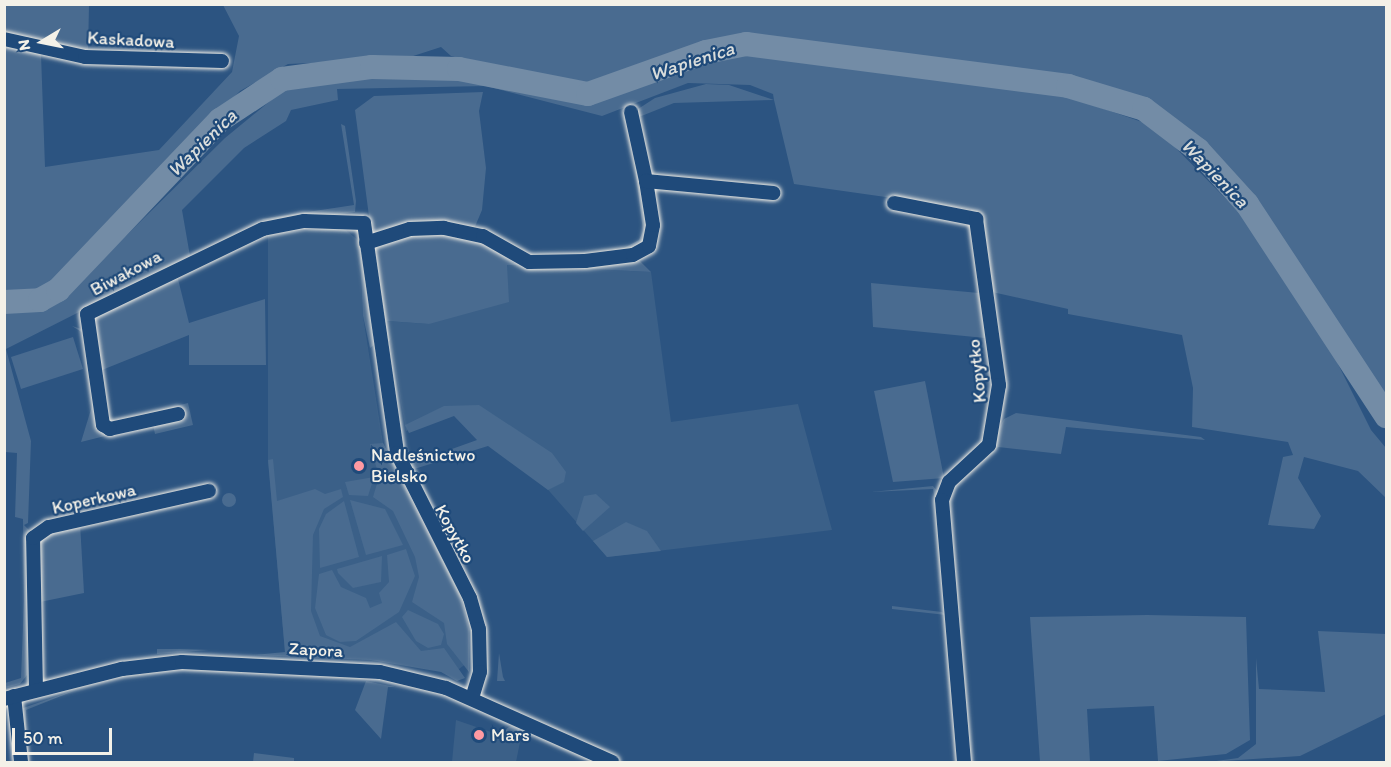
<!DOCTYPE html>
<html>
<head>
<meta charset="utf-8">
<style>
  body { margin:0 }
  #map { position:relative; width:1391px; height:767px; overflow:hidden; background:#2c5481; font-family:Itim,sans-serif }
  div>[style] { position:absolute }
  .built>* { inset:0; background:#3b6088 }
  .green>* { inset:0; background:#496b90 }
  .round { border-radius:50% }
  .river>* { height:24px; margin:-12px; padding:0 12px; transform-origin:12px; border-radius:12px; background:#738ca6 }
  .roads { filter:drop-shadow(0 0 2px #f4f1e8) drop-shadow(0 0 2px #f4f1e8) }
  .minor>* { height:14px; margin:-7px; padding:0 7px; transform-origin:7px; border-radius:7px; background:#1f4a7a }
  .dots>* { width:16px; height:16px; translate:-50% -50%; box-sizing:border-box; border:3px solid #1f4a7a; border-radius:50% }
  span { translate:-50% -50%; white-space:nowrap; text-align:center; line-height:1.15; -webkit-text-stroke:4.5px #1f4a7a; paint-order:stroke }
  .street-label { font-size:18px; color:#f4f1e8 }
  .poi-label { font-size:18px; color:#f4f1e8 }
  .left { translate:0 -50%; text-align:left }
  .water-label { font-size:20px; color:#dadddb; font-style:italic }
  .frame { position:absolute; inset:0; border:6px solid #f4f1e8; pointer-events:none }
  .north { position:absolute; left:12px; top:12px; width:60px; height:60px; -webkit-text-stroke:4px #1f4a7a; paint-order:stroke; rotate:260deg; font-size:16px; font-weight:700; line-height:24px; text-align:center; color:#f4f1e8 }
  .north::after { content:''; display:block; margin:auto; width:21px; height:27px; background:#f4f1e8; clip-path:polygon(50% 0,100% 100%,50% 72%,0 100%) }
  .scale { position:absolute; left:12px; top:728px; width:100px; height:27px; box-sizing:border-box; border:3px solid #f4f1e8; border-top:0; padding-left:8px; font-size:18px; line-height:21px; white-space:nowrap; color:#f4f1e8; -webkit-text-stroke:4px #1f4a7a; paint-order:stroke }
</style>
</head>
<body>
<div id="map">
  <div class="built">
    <i style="clip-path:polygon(342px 227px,359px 241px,363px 316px,383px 443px,438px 559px,467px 663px,459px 669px,285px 652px,268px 460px,268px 234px)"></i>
    <i style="clip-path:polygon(506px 265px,651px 272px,671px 422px,798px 404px,832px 530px,607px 557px,543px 484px,453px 413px,406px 431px,387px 321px,429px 324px)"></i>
    <i style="clip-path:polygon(456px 720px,520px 742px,516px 762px,452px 762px)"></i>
  </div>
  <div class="green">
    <i style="clip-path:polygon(4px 5px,89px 5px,88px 53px,5px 36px)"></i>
    <i style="clip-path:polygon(223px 5px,1386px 5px,1386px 408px,1257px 205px,1202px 146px,1148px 104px,1070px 79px,1011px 68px,958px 68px,756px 37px,704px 45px,593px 86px,566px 85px,451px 56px,441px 47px,404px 59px,288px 64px,240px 91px,56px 282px,35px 293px,5px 297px,5px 47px,41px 54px,45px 167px,159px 150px,232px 72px,239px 36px)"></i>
    <i style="clip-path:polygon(736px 52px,1069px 97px,1154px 126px,1238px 211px,1321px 330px,1371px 430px,1386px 448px,1386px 498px,1358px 471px,1304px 457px,1298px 478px,1321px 516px,1314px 529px,1268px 525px,1283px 457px,1293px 455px,1288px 442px,1192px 427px,1193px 388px,1182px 335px,1068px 314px,1068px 309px,992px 292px,981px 218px,970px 209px,794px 184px,774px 100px,674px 103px,639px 117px,638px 109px,655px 98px,706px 84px,729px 85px,774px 100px,773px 94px,750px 85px,688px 83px,602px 116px,486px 86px,337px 89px,338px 100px,291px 110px,286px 121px,244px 148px,182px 210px,190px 256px,6px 349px,31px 441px,28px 523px,24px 525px,29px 530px,27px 675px,20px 684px,5px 688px,5px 683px,21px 678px,24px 600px,23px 519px,15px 517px,17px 453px,5px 452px,5px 312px,51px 303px,68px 293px,225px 138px,292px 83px,374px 75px,483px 78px,563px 99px,597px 101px)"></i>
    <i style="clip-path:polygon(483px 92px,479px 111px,486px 168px,482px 210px,474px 229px,376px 233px,370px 224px,355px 110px,374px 96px)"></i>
    <i style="clip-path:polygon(623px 119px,629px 121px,632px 127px,649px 211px,648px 238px,640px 247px,622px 253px,554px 259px,624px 248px,639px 240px,643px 231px,630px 126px)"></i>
    <i style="clip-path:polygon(341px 124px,345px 126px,356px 201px,355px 212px,271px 223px,261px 219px,354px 205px)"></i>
    <i style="clip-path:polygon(454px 233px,491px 245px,513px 263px,637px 258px,651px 272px,507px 265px,509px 302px,429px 324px,387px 321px,390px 341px,386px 340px,375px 249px,402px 235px)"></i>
    <i style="clip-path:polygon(359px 241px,374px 345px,370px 348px,363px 316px)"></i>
    <i style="clip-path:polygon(176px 271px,189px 323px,265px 299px,266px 365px,189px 365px,189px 335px,102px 370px,95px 320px,99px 311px)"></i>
    <i style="clip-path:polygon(871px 283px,979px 293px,985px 338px,873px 327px)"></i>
    <i style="clip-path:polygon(72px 326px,88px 331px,100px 427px,125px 431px,81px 442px,92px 406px,90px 351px,83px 333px)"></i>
    <i style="clip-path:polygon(73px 337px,83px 369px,21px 389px,11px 357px)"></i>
    <i style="clip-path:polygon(925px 381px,944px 478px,893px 482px,874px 391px)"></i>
    <i style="clip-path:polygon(188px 403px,193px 425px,155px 434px,153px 425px,108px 423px)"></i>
    <i style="clip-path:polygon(479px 405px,552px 453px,566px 472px,564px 482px,548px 490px,488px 446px,411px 470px,410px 464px,477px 440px,454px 416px,409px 433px,405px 425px,444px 406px)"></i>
    <i style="clip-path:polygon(1016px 413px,1201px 437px,1205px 440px,1066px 427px,1061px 454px,998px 447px,983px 460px,1004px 419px)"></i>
    <i style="clip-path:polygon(383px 443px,461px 597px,469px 629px,469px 672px,447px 644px,444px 623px,412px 602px,419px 577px,415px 557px,393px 511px,373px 497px,379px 477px,370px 444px)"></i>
    <i style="clip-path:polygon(273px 459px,277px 501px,315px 489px,325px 494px,341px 489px,343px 497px,324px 509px,313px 535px,311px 611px,320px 636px,350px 647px,396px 622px,421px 651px,444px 648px,465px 678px,457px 681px,441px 672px,371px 660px,253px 655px,285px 652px,268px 460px)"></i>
    <i style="clip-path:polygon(374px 477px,368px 496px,349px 495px,345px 482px)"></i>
    <i style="clip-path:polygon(933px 486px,938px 492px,937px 510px,933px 489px,871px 492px)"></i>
    <i class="round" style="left:222px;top:493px;width:14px;height:14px"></i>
    <i style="clip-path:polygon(596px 494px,610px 507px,583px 531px,576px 523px,584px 496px)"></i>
    <i style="clip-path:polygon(350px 500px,385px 509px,403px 545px,366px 555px)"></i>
    <i style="clip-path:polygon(344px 501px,359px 557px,320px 568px,319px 529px,326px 514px)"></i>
    <i style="clip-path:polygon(626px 522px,647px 531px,661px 551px,607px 557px,593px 541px)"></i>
    <i style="clip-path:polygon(80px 523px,84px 593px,35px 603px,35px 546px,41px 535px)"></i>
    <i style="clip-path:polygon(406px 549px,415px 576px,399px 612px,356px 641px,340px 642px,326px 635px,315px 608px,319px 574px,332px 570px,341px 587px,366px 598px,370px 608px,382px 603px,379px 593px,389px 582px,387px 555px)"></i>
    <i style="clip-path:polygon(382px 556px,381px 582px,353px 588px,338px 573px,337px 569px)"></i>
    <i style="clip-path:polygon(892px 606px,942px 612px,946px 615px,892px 609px)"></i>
    <i style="clip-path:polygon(408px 610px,438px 624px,444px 634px,441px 645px,428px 648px,416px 641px,402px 617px)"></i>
    <i style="clip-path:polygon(1147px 615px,1246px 617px,1250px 740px,1226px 754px,1158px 761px,1154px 706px,1087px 709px,1090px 762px,1040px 762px,1030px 617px)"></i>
    <i style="clip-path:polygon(1318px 631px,1386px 634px,1386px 714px,1300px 756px,1209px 762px,1238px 758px,1256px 744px,1256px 658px,1259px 689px,1325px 692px)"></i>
    <i style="clip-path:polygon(157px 649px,181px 649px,209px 650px,157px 654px)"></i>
    <i style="clip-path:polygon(499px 653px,503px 677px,505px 681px,497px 681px)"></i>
    <i style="clip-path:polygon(366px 681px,395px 687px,388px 687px,381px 739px,355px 710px)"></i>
    <i style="clip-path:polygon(76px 690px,26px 710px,26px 752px,23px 708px)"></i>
    <i class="round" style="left:505px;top:726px;width:16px;height:16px"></i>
    <i style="clip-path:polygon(254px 753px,294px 758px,294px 762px,253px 762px)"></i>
  </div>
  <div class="river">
    <i style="left:4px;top:302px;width:36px;rotate:-3deg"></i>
    <i style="left:40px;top:300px;width:21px;rotate:-29deg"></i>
    <i style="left:58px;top:290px;width:235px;rotate:-46.4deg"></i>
    <i style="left:220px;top:120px;width:74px;rotate:-33.5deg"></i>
    <i style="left:282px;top:79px;width:91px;rotate:-7.6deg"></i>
    <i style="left:372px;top:67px;width:87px;rotate:1.3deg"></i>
    <i style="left:459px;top:69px;width:131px;rotate:11deg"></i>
    <i style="left:588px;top:94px;width:125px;rotate:-19.6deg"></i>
    <i style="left:706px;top:52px;width:41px;rotate:-11.3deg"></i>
    <i style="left:746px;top:44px;width:325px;rotate:7.4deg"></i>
    <i style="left:1068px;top:86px;width:79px;rotate:16.8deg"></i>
    <i style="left:1144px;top:109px;width:68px;rotate:37.2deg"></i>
    <i style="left:1198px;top:150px;width:73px;rotate:47.8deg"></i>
    <i style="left:1247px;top:204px;width:254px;rotate:56.7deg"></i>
  </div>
  <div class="roads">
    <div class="minor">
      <i style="left:4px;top:39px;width:83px;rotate:12.5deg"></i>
      <i style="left:85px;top:57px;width:137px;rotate:1.7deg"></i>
      <i style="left:631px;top:112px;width:71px;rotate:77.7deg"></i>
      <i style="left:894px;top:203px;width:84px;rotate:11deg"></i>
      <i style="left:976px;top:219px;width:168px;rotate:82.1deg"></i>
      <i style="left:999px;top:385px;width:61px;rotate:99.5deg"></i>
      <i style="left:989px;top:445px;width:54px;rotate:137.2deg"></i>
      <i style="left:949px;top:482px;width:19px;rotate:111deg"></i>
      <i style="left:942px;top:500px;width:263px;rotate:85.2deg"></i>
      <i style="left:366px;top:243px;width:46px;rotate:-17.7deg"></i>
      <i style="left:410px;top:229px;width:34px;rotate:-2deg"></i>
      <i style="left:444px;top:228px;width:40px;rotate:12deg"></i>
      <i style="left:483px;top:236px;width:53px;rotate:29.5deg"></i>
      <i style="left:529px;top:262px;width:56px;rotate:-1deg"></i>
      <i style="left:585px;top:261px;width:48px;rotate:-7.1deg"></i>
      <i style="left:633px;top:255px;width:18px;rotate:-29deg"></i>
      <i style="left:649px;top:246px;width:21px;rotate:-79deg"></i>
      <i style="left:653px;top:225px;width:45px;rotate:-99deg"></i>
      <i style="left:646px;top:181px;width:128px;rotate:5.4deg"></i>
      <i style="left:178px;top:414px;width:70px;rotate:167.6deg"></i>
      <i style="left:110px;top:429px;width:8px;rotate:-150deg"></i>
      <i style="left:103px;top:425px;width:112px;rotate:-98.2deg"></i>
      <i style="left:87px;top:314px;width:195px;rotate:-25.8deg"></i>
      <i style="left:263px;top:229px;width:42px;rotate:-11deg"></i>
      <i style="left:304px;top:221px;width:60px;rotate:1.9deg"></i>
      <i style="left:364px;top:223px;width:232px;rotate:81.8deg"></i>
      <i style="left:397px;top:453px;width:162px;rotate:63.3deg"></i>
      <i style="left:470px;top:598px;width:32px;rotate:74deg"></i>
      <i style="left:479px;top:629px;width:43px;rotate:88.7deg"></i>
      <i style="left:480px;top:672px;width:28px;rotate:107deg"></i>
      <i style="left:36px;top:690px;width:152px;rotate:-91.1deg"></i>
      <i style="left:33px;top:538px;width:19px;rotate:-35deg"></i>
      <i style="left:49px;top:527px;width:164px;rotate:-12.7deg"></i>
      <i style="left:14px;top:696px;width:66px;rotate:83.9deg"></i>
      <i style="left:4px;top:699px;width:122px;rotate:-14.3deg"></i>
      <i style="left:122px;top:669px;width:60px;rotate:-6.7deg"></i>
      <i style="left:182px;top:662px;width:198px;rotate:2.9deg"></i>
      <i style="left:380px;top:672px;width:68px;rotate:13.6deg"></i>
      <i style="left:446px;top:688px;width:182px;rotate:24deg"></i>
    </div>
  </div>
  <div class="dots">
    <i style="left:359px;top:466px;background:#ff9aa2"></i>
    <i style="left:479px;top:735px;background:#ff9aa2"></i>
  </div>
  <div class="street-label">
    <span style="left:131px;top:40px;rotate:3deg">Kaskadowa</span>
    <span style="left:126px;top:273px;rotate:-28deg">Biwakowa</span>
    <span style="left:977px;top:371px;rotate:-96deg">Kopytko</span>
    <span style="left:94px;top:499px;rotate:-13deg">Koperkowa</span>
    <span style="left:455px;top:534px;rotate:61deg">Kopytko</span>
    <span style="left:316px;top:650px;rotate:3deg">Zapora</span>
  </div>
  <div class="poi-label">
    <span class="left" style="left:371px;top:466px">Nadleśnictwo<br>Bielsko</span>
    <span class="left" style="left:491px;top:735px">Mars</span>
  </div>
  <div class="water-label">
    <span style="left:692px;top:61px;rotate:-18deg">Wapienica</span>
    <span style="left:202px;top:143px;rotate:-44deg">Wapienica</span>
    <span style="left:1215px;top:173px;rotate:46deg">Wapienica</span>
  </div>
  <div class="frame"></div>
  <div class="north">N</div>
  <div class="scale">50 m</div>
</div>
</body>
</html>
